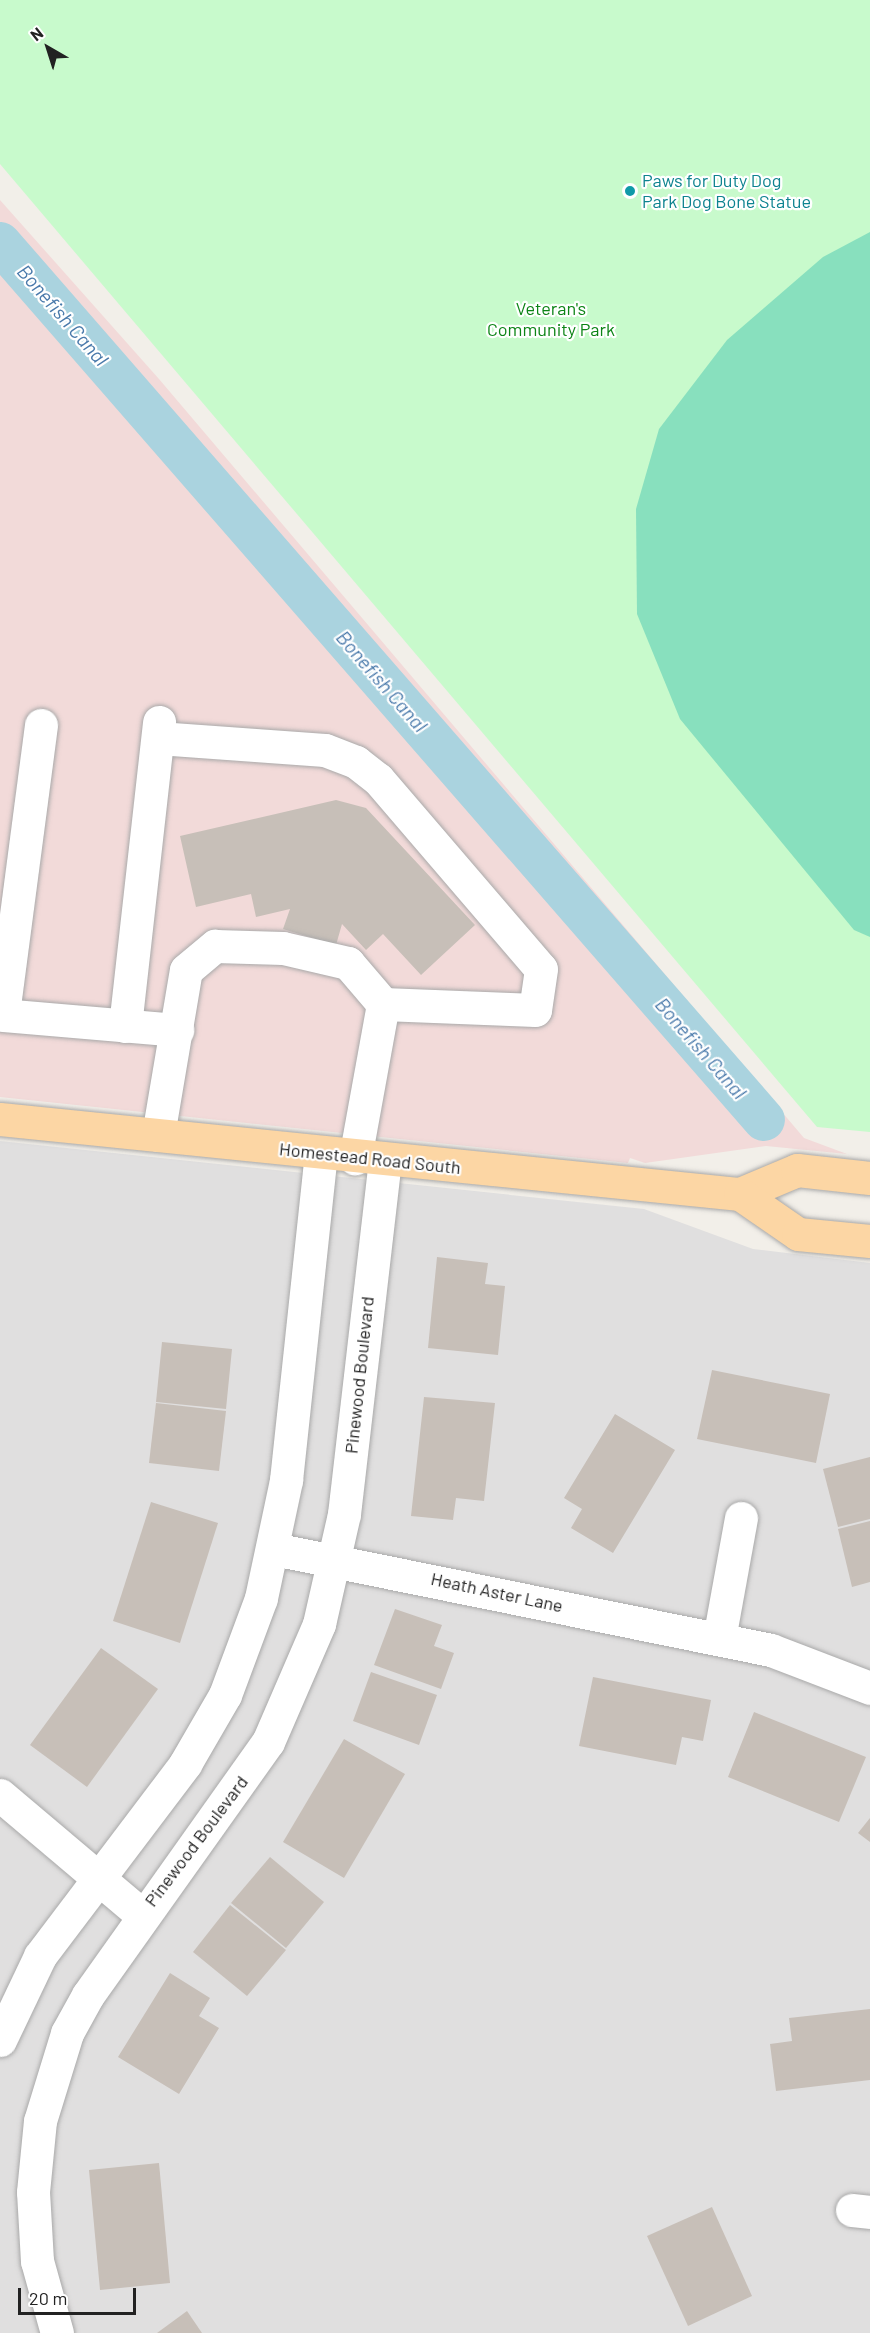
<!DOCTYPE html>
<html>
<head>
<meta charset="utf-8">
<style>
  body { margin:0 }
  #map { position:relative; width:870px; height:2333px; overflow:hidden; background:#f2efe9; font-family:Barlow,sans-serif }
  div>[style] { position:absolute }
  .residential>* { inset:0; background:#e0dfdf }
  .commercial>* { inset:0; background:#f2dad9 }
  .park>* { inset:0; background:#c8facc }
  .pitch>* { inset:0; background:#88e0be }
  .canal>* { height:42px; margin:-21px; padding:0 21px; transform-origin:21px; border-radius:21px; background:#aad3df }
  .building>* { inset:0; background:#c7bfb8 }
  .roads { filter:drop-shadow(0 0 2px #a9a9a9) drop-shadow(0 0 2px #a9a9a9) }
  .minor>* { height:33px; margin:-16.5px; padding:0 16.5px; transform-origin:16.5px; border-radius:16.5px; background:#fff }
  .major>* { height:33px; margin:-16.5px; padding:0 16.5px; transform-origin:16.5px; border-radius:16.5px; background:#fcd6a4 }
  .dots>* { width:16px; height:16px; translate:-50% -50%; box-sizing:border-box; border:3px solid #fff; border-radius:50% }
  span { translate:-50% -50%; white-space:nowrap; text-align:center; line-height:1.15; -webkit-text-stroke:4.5px #fff; paint-order:stroke }
  .culture-label { font-size:18px; color:#0d838f }
  .left { translate:0 -50%; text-align:left }
  .park-label { font-size:18px; color:#0c8416 }
  .street-label { font-size:18px; color:#222 }
  .water-label { font-size:20px; color:#4a7aab; font-style:italic }
  .north { position:absolute; left:18px; top:18px; width:60px; height:60px; -webkit-text-stroke:4px #fff; paint-order:stroke; rotate:321deg; font-size:16px; font-weight:700; line-height:24px; text-align:center; color:#222 }
  .north::after { content:''; display:block; margin:auto; width:21px; height:27px; background:#222; clip-path:polygon(50% 0,100% 100%,50% 72%,0 100%) }
  .scale { position:absolute; left:18px; top:2288px; width:118px; height:27px; box-sizing:border-box; border:3px solid #222; border-top:0; padding-left:8px; font-size:18px; line-height:21px; white-space:nowrap; color:#222; -webkit-text-stroke:4px #fff; paint-order:stroke }
</style>
</head>
<body>
<div id="map">
  <div class="residential">
    <i style="clip-path:polygon(0 1141px,644px 1209px,753px 1249px,870px 1263px,870px 2333px,0 2333px)"></i>
  </div>
  <div class="commercial">
    <i style="clip-path:polygon(0 200px,159px 379px,804px 1138px,847px 1154px,766px 1146px,645px 1163px,630px 1158px,628px 1163px,0 1097px)"></i>
  </div>
  <div class="park">
    <i style="clip-path:polygon(0 0,870px 0,870px 1132px,817px 1127px,0 164px)"></i>
  </div>
  <div class="pitch">
    <i style="clip-path:polygon(870px 232px,870px 937px,854px 930px,680px 719px,637px 614px,636px 509px,659px 429px,727px 340px,823px 257px)"></i>
  </div>
  <div class="canal">
    <i style="left:0;top:243px;width:1163px;rotate:48.94deg"></i>
  </div>
  <div class="building">
    <i style="clip-path:polygon(336px 800px,366px 808px,475px 925px,421px 975px,383px 934px,366px 950px,342px 924px,336px 945px,283px 929px,290px 909px,256px 917px,251px 894px,196px 907px,180px 836px)"></i>
    <i style="clip-path:polygon(437px 1257px,488px 1263px,485px 1284px,505px 1286px,498px 1355px,428px 1348px)"></i>
    <i style="clip-path:polygon(162px 1342px,232px 1349px,226px 1409px,156px 1402px)"></i>
    <i style="clip-path:polygon(712px 1370px,830px 1394px,816px 1463px,697px 1439px)"></i>
    <i style="clip-path:polygon(424px 1397px,495px 1403px,484px 1501px,456px 1498px,453px 1520px,411px 1516px)"></i>
    <i style="clip-path:polygon(156px 1403px,226px 1411px,219px 1471px,149px 1463px)"></i>
    <i style="clip-path:polygon(615px 1414px,675px 1450px,613px 1553px,571px 1528px,582px 1509px,564px 1498px)"></i>
    <i style="clip-path:polygon(870px 1457px,870px 1519px,838px 1527px,823px 1469px)"></i>
    <i style="clip-path:polygon(151px 1502px,218px 1523px,180px 1643px,113px 1621px)"></i>
    <i style="clip-path:polygon(870px 1521px,870px 1582px,852px 1587px,838px 1529px)"></i>
    <i style="clip-path:polygon(395px 1609px,442px 1625px,434px 1646px,454px 1653px,441px 1689px,374px 1665px)"></i>
    <i style="clip-path:polygon(101px 1648px,158px 1689px,87px 1787px,30px 1745px)"></i>
    <i style="clip-path:polygon(371px 1672px,437px 1695px,419px 1745px,353px 1721px)"></i>
    <i style="clip-path:polygon(593px 1677px,711px 1700px,703px 1741px,682px 1737px,676px 1765px,579px 1746px)"></i>
    <i style="clip-path:polygon(754px 1712px,866px 1757px,839px 1822px,728px 1777px)"></i>
    <i style="clip-path:polygon(344px 1739px,405px 1774px,344px 1878px,283px 1842px)"></i>
    <i style="clip-path:polygon(870px 1818px,870px 1842px,858px 1833px)"></i>
    <i style="clip-path:polygon(270px 1857px,324px 1902px,286px 1948px,231px 1903px)"></i>
    <i style="clip-path:polygon(230px 1905px,286px 1950px,247px 1996px,193px 1952px)"></i>
    <i style="clip-path:polygon(170px 1973px,210px 1998px,199px 2016px,219px 2028px,179px 2094px,118px 2057px)"></i>
    <i style="clip-path:polygon(870px 2009px,870px 2080px,776px 2091px,770px 2044px,792px 2041px,789px 2018px)"></i>
    <i style="clip-path:polygon(159px 2163px,170px 2283px,100px 2290px,89px 2170px)"></i>
    <i style="clip-path:polygon(712px 2207px,752px 2296px,688px 2326px,647px 2236px)"></i>
    <i style="clip-path:polygon(187px 2311px,202px 2333px,157px 2333px)"></i>
  </div>
  <div class="roads">
    <div class="minor">
      <i style="left:41px;top:725px;width:292px;rotate:97.5deg"></i>
      <i style="left:3px;top:1015px;width:175px;rotate:4.9deg"></i>
      <i style="left:158px;top:738px;width:167px;rotate:4.1deg"></i>
      <i style="left:325px;top:750px;width:33px;rotate:21deg"></i>
      <i style="left:356px;top:762px;width:28px;rotate:38deg"></i>
      <i style="left:378px;top:779px;width:250px;rotate:49.4deg"></i>
      <i style="left:541px;top:969px;width:41px;rotate:98.3deg"></i>
      <i style="left:535px;top:1010px;width:152px;rotate:-177.7deg"></i>
      <i style="left:125px;top:1026px;width:306px;rotate:-83.6deg"></i>
      <i style="left:158px;top:1135px;width:167px;rotate:-80.4deg"></i>
      <i style="left:186px;top:970px;width:38px;rotate:-40deg"></i>
      <i style="left:215px;top:946px;width:68px;rotate:1.7deg"></i>
      <i style="left:283px;top:948px;width:67px;rotate:13deg"></i>
      <i style="left:348px;top:963px;width:54px;rotate:49.5deg"></i>
      <i style="left:383px;top:1004px;width:157px;rotate:100.3deg"></i>
      <i style="left:274px;top:1549px;width:507px;rotate:11.49deg"></i>
      <i style="left:771px;top:1650px;width:106px;rotate:21deg"></i>
      <i style="left:719px;top:1639px;width:123px;rotate:-79.7deg"></i>
      <i style="left:0;top:1795px;width:185px;rotate:40.2deg"></i>
      <i style="left:0;top:2040px;width:93px;rotate:-64.5deg"></i>
      <i style="left:40px;top:1956px;width:241px;rotate:-52.9deg"></i>
      <i style="left:185px;top:1764px;width:80px;rotate:-59.9deg"></i>
      <i style="left:225px;top:1695px;width:103px;rotate:-69.6deg"></i>
      <i style="left:261px;top:1598px;width:121px;rotate:-78deg"></i>
      <i style="left:286px;top:1480px;width:329px;rotate:-83.9deg"></i>
      <i style="left:852px;top:2210px;width:18px;rotate:6deg"></i>
      <i style="left:57px;top:2333px;width:75px;rotate:-105.5deg"></i>
      <i style="left:37px;top:2261px;width:69px;rotate:-93.3deg"></i>
      <i style="left:33px;top:2192px;width:71px;rotate:-84.4deg"></i>
      <i style="left:40px;top:2121px;width:92px;rotate:-72.9deg"></i>
      <i style="left:67px;top:2033px;width:43px;rotate:-61.1deg"></i>
      <i style="left:88px;top:1995px;width:310px;rotate:-54.6deg"></i>
      <i style="left:268px;top:1742px;width:129px;rotate:-66.6deg"></i>
      <i style="left:319px;top:1624px;width:113px;rotate:-77.2deg"></i>
      <i style="left:344px;top:1514px;width:355px;rotate:-83.4deg"></i>
    </div>
    <div class="major">
      <i style="left:0;top:1119px;width:744px;rotate:5.79deg"></i>
      <i style="left:740px;top:1194px;width:62px;rotate:-22.8deg"></i>
      <i style="left:797px;top:1170px;width:73px;rotate:6.3deg"></i>
      <i style="left:740px;top:1194px;width:70px;rotate:34.6deg"></i>
      <i style="left:798px;top:1234px;width:72px;rotate:5.6deg"></i>
    </div>
  </div>
  <div class="dots">
    <i style="left:630px;top:191px;background:#0f9aa8"></i>
  </div>
  <div class="culture-label">
    <span class="left" style="left:642px;top:191px">Paws for Duty Dog<br>Park Dog Bone Statue</span>
  </div>
  <div class="park-label">
    <span style="left:551px;top:319px">Veteran's<br>Community Park</span>
  </div>
  <div class="street-label">
    <span style="left:370px;top:1158px;rotate:6deg">Homestead Road South</span>
    <span style="left:359px;top:1375px;rotate:-84deg">Pinewood Boulevard</span>
    <span style="left:497px;top:1592px;rotate:12deg">Heath Aster Lane</span>
    <span style="left:196px;top:1841px;rotate:-53deg">Pinewood Boulevard</span>
  </div>
  <div class="water-label">
    <span style="left:63px;top:315px;rotate:49deg">Bonefish Canal</span>
    <span style="left:382px;top:681px;rotate:49deg">Bonefish Canal</span>
    <span style="left:701px;top:1048px;rotate:49deg">Bonefish Canal</span>
  </div>
  <div class="north">N</div>
  <div class="scale">20 m</div>
</div>
</body>
</html>
